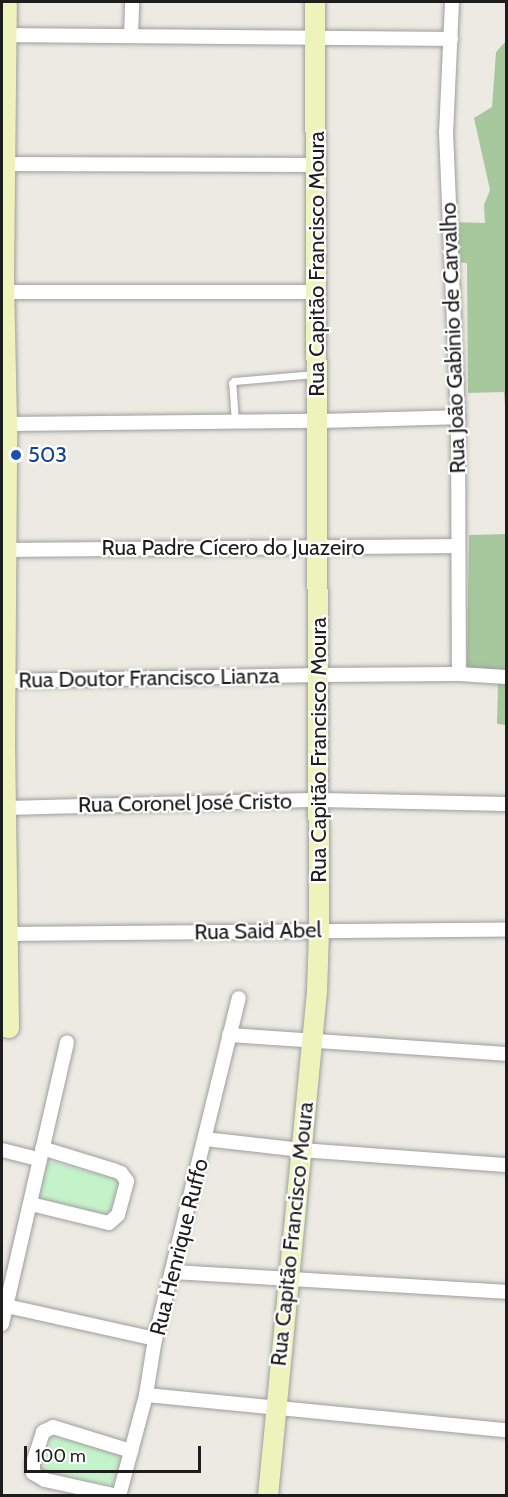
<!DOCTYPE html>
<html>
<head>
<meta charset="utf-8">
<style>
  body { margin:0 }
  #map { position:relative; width:508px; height:1497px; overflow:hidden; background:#edeae3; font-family:Cabin,sans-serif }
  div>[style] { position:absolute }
  .forest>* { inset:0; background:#a6c89c }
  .park>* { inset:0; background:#c4f3ca }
  .roads { filter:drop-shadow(0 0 2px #9e9e9e) drop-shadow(0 0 2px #9e9e9e) }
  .service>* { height:7px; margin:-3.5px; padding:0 3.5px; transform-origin:3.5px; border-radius:3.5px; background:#fff }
  .minor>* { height:14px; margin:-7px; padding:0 7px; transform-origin:7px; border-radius:7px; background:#fff }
  .secondary>* { height:20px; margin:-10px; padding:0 10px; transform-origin:10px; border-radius:10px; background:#edf3bb }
  .dots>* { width:16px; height:16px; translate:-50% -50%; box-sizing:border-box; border:3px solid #fff; border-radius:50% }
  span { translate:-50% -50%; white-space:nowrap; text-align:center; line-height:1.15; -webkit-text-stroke:4.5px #fff; paint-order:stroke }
  .street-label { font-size:22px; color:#1d1d1d }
  .transit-label { font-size:22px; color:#164399 }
  .left { translate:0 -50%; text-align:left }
  .frame { position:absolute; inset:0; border:3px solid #1d1d1d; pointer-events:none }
  .scale { position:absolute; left:24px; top:1446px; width:177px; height:27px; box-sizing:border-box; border:3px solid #1d1d1d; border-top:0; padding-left:8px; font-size:18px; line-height:21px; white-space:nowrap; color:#1d1d1d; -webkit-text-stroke:4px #fff; paint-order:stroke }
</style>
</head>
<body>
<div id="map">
  <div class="forest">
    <i style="clip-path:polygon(506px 41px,506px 420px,504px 392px,468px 393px,467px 263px,454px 262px,454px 222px,485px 223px,484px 205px,490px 190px,474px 118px,492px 107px,496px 52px)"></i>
    <i style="clip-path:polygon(506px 534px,506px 670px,467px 668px,469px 535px)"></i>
    <i style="clip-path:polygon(498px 683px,506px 683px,506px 725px,497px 724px)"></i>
  </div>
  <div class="park">
    <i style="clip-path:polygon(50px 1162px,114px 1178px,118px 1182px,110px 1212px,104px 1215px,42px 1199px,37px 1193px,43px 1166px)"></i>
    <i style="clip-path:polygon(52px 1436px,121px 1455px,113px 1485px,42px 1472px)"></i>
  </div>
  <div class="roads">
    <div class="service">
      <i style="left:235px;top:422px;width:39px;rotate:-94deg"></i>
      <i style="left:232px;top:383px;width:3px;rotate:-45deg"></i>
      <i style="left:234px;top:381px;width:81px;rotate:-4.9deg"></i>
    </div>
    <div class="minor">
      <i style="left:452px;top:2px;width:130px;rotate:92.6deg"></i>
      <i style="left:446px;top:132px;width:285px;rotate:87.6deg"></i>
      <i style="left:458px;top:417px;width:257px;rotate:89.8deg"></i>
      <i style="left:6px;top:35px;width:445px;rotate:0.5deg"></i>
      <i style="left:131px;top:36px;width:34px;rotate:-88deg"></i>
      <i style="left:5px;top:164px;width:312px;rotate:0.2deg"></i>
      <i style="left:4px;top:292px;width:313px"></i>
      <i style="left:7px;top:424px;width:311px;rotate:-0.6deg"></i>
      <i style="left:318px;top:421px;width:140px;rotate:-1.6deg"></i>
      <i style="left:7px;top:550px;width:451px;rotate:-0.5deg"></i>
      <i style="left:6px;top:681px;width:313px;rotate:-1.1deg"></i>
      <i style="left:319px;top:675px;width:140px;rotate:-0.4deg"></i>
      <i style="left:459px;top:674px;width:47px;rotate:3.7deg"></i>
      <i style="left:7px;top:808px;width:313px;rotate:-1.5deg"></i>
      <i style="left:320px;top:800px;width:186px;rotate:1.2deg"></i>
      <i style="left:9px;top:934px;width:497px;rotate:-0.5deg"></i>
      <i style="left:229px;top:1035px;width:278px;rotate:3.9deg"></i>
      <i style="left:205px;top:1139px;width:97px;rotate:6.5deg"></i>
      <i style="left:301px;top:1150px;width:206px;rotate:4.2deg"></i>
      <i style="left:2px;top:1150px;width:38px;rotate:14deg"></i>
      <i style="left:31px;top:1204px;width:80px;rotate:13.7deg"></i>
      <i style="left:109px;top:1223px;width:12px;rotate:-42deg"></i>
      <i style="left:118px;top:1215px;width:35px;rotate:-75deg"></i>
      <i style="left:127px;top:1181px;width:10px;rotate:-127deg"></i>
      <i style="left:121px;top:1173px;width:9px;rotate:-159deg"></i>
      <i style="left:113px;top:1170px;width:74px;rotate:-162.8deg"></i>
      <i style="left:172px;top:1272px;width:335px;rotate:3.4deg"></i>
      <i style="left:2px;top:1305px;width:157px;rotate:12.5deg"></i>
      <i style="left:2px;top:1324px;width:289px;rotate:-77deg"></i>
      <i style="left:146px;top:1395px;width:362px;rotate:5.6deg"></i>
      <i style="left:118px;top:1496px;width:75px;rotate:-167.6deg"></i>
      <i style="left:45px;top:1480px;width:14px;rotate:-150deg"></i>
      <i style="left:33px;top:1473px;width:10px;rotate:-90deg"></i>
      <i style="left:33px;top:1463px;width:33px;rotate:-72deg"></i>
      <i style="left:43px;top:1432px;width:11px;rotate:-27deg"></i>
      <i style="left:53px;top:1427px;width:82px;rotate:17.1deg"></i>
      <i style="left:119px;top:1496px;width:105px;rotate:-75deg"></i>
      <i style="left:146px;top:1395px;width:57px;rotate:-80.9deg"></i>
      <i style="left:155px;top:1339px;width:351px;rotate:-76.2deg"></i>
    </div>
    <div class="secondary">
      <i style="left:2px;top:1026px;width:7px;rotate:16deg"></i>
      <i style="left:9px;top:1028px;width:281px;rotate:-90.8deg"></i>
      <i style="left:5px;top:747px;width:323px;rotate:-89.6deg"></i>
      <i style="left:7px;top:424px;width:149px;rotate:-91.2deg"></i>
      <i style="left:4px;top:275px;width:273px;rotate:-89.4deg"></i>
      <i style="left:268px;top:1496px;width:506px;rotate:-84.45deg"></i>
      <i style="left:317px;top:992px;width:61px;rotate:-88.1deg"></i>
      <i style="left:319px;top:931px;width:929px;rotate:-90.25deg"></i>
    </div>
  </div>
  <div class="dots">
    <i style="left:16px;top:455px;background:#1a4fb4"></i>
  </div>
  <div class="street-label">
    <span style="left:317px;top:264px;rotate:-90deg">Rua Capitão Francisco Moura</span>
    <span style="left:453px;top:338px;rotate:-92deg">Rua João Gabínio de Carvalho</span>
    <span style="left:233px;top:548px">Rua Padre Cícero do Juazeiro</span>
    <span style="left:149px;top:678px;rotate:-1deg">Rua Doutor Francisco Lianza</span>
    <span style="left:319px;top:750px;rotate:-90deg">Rua Capitão Francisco Moura</span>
    <span style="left:185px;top:803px;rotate:-1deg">Rua Coronel José Cristo</span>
    <span style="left:258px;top:931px;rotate:-1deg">Rua Said Abel</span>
    <span style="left:292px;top:1234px;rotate:-84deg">Rua Capitão Francisco Moura</span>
    <span style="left:179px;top:1247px;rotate:-76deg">Rua Henrique Ruffo</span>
  </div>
  <div class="transit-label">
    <span class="left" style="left:28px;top:455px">503</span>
  </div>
  <div class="frame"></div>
  <div class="scale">100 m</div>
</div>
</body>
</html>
